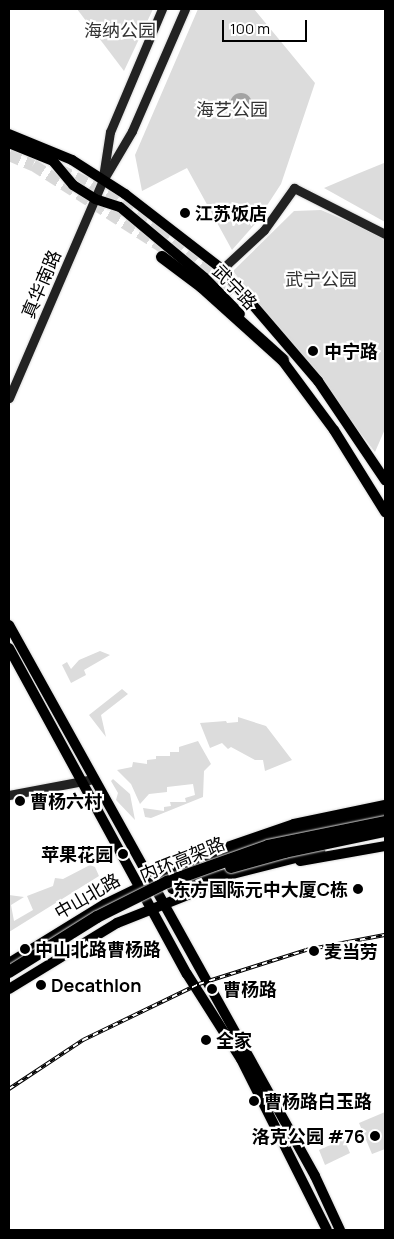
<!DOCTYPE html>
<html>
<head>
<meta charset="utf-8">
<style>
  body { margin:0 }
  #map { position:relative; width:394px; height:1239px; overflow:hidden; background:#fff; font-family:Manrope,"Noto Sans SC",sans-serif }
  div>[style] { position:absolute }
  .green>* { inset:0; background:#dcdcdc }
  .water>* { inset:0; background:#a3a3a3 }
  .round { border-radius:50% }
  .highway-tunnel>* { height:12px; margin-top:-6px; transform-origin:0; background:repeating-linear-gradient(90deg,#d9d9d9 0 12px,transparent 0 18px) }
  .roads { filter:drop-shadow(0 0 1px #dbdbdb) drop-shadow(0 0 1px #dbdbdb) }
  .secondary>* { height:9px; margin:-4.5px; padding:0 4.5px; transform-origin:4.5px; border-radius:4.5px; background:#222 }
  .primary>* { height:10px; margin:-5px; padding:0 5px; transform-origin:5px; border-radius:5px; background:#000 }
  .highway>* { height:12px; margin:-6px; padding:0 6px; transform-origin:6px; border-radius:6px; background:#000 }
  .rail>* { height:4px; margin-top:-2px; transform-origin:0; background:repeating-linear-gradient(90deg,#fff 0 5.5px,#000 0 11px); box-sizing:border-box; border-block:1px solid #000 }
  .bridges { filter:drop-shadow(0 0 1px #dbdbdb) drop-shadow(0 0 1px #dbdbdb) }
  .highway-bridge>* { height:12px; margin:-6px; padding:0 6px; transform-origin:6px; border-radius:6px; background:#000 }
  .dots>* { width:14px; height:14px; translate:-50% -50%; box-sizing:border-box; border:2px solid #fff; border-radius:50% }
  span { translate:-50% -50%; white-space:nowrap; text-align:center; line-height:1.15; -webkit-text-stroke:4.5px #fff; paint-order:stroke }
  .park-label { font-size:18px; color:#333 }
  .poi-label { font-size:18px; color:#000; font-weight:700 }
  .left { translate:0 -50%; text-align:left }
  .right { translate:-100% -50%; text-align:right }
  .street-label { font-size:18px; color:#000 }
  .frame { position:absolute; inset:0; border:10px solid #000; pointer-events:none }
  .scale { position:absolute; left:222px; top:20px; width:85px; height:22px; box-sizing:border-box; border:2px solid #000; border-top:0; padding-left:6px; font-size:15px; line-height:18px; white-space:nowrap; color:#000; -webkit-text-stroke:4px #fff; paint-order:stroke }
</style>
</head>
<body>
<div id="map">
  <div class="green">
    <i style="clip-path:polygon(77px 9px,153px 9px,124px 71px)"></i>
    <i style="clip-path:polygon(198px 9px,254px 9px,315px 83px,281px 184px,255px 224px,232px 250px,187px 168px,142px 191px,135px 155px)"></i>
    <i style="clip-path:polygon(384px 163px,385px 222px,324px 188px,357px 174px)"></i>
    <i style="clip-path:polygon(321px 210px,385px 237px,385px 429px,375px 452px,233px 271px,294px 211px)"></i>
    <i style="clip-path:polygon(100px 651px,110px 655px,84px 670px,86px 675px,71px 683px,62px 665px,67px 662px,71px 669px,79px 660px)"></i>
    <i style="clip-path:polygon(122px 689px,128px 694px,101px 715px,106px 737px,89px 715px)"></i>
    <i style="clip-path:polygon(238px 717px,266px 726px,292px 760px,265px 771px,263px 760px,255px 760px,231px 747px,228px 749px,222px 743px,210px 748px,200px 723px,226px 721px,227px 723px,238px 722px)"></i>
    <i style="clip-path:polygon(198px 741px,211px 764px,204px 771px,203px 797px,151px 818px,145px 817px,143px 808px,164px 811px,164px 807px,171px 806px,170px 802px,186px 802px,185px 798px,195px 795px,193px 784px,167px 787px,167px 792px,149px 794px,140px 804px,131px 784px,117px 770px,132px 767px,133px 762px,147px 764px,147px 760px,156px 759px,156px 756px,170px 756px,170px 752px,179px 752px,179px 747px)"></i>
    <i style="clip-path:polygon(113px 779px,130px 794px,135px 820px,116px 800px,118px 793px,111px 781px)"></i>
    <i style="clip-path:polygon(90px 865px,95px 867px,99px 876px,9px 932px,9px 895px,24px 897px,11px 905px,14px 921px,33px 910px,27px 896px,53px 886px,55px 878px,63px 879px)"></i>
    <i style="clip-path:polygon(385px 1112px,385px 1149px,372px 1154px,359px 1123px)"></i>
    <i style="clip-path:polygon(344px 1139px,350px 1153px,325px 1165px,319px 1150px)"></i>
  </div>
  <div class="water">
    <i class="round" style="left:230px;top:93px;width:22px;height:22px"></i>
  </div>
  <div class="highway-tunnel">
    <i style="left:9px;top:155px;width:26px;rotate:23deg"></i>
    <i style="left:33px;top:165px;width:153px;rotate:32.4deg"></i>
    <i style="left:59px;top:170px;width:35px;rotate:25deg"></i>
    <i style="left:91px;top:185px;width:82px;rotate:32.5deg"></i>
    <i style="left:160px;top:229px;width:86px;rotate:38.9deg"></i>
    <i style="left:227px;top:283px;width:22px;rotate:47deg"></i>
  </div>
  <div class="roads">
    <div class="secondary">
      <i style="left:103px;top:177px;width:46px;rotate:-81.2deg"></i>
      <i style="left:110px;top:132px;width:134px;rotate:-67.1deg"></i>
      <i style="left:222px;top:269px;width:57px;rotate:-42.9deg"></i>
      <i style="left:264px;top:230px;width:52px;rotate:-54.5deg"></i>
      <i style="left:294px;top:188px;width:102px;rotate:26.8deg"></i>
      <i style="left:9px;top:398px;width:235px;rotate:-66.7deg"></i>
      <i style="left:102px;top:182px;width:59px;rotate:-59.5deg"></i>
      <i style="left:132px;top:131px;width:133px;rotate:-66.5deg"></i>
      <i style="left:9px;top:795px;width:86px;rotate:-10.7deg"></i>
    </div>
    <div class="primary">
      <i style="left:9px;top:134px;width:68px;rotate:22.4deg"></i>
      <i style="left:72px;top:160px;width:63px;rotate:32.7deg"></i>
      <i style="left:125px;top:194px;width:123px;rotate:37.7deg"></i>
      <i style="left:222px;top:269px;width:148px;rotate:49.4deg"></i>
      <i style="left:318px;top:381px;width:120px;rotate:55.9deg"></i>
      <i style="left:9px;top:143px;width:48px;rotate:22.2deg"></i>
      <i style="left:53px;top:161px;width:31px;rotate:50deg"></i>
      <i style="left:73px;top:185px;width:26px;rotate:32deg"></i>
      <i style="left:95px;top:199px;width:26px;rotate:18deg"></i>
      <i style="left:120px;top:207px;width:111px;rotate:39.9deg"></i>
      <i style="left:205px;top:278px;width:50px;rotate:45.8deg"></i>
      <i style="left:279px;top:356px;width:92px;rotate:53.4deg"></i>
      <i style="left:334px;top:430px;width:97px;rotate:58.1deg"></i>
      <i style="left:9px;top:625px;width:630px;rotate:60.95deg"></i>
      <i style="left:315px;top:1176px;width:60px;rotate:65.2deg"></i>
      <i style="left:9px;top:648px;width:371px;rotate:61.4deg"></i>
      <i style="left:187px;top:974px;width:101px;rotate:57.6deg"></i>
      <i style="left:241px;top:1059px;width:191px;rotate:63.3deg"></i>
      <i style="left:300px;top:861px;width:86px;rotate:-10deg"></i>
      <i style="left:9px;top:963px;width:113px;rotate:-31.6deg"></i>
      <i style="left:105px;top:904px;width:117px;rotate:-25.9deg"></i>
      <i style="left:210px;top:853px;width:89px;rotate:-19deg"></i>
      <i style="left:294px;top:824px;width:93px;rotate:-11.8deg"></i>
      <i style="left:9px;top:989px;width:127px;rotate:-31.4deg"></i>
      <i style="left:117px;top:923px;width:119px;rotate:-21.6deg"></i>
    </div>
    <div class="highway">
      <i style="left:162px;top:257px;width:50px;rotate:36.9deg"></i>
      <i style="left:202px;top:287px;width:109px;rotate:42deg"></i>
      <i style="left:212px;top:860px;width:32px;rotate:-22deg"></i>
      <i style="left:242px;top:848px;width:75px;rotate:-17deg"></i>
      <i style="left:314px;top:826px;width:72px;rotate:-8.8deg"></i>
      <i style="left:173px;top:888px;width:151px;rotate:-14.2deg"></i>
    </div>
  </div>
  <div class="rail">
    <i style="left:9px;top:1089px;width:89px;rotate:-33.5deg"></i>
    <i style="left:83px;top:1040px;width:129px;rotate:-25.8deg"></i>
    <i style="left:199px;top:984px;width:112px;rotate:-17.6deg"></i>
    <i style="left:306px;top:950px;width:80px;rotate:-10.8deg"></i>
  </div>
  <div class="bridges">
    <div class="highway-bridge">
      <i style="left:231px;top:867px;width:56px;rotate:-15.5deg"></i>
      <i style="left:285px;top:852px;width:102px;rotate:-11.9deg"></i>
      <i style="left:9px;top:972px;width:104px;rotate:-32deg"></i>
      <i style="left:97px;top:917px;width:78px;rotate:-26.6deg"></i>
      <i style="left:167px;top:882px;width:107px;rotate:-19.6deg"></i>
      <i style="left:268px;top:846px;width:119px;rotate:-11.6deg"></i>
    </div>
  </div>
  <div class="dots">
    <i style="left:185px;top:213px;background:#000"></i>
    <i style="left:313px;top:351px;background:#000"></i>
    <i style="left:20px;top:801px;background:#000"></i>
    <i style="left:123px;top:854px;background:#000"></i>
    <i style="left:358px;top:889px;background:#000"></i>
    <i style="left:25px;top:949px;background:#000"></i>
    <i style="left:314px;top:951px;background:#000"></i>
    <i style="left:41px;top:985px;background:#000"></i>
    <i style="left:212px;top:989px;background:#000"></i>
    <i style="left:206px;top:1040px;background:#000"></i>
    <i style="left:254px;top:1101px;background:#000"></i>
    <i style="left:375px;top:1136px;background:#000"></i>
  </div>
  <div class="park-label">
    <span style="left:120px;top:30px">海纳公园</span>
    <span style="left:232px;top:109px">海艺公园</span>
    <span style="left:321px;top:279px">武宁公园</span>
  </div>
  <div class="poi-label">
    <span class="left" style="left:195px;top:213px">江苏饭店</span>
    <span class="left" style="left:324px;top:351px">中宁路</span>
    <span class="left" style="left:30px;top:801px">曹杨六村</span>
    <span class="right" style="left:113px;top:854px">苹果花园</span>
    <span class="right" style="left:348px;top:889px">东方国际元中大厦C栋</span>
    <span class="left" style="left:35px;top:949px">中山北路曹杨路</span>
    <span class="left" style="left:324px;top:951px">麦当劳</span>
    <span class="left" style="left:51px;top:985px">Decathlon</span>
    <span class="left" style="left:223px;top:989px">曹杨路</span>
    <span class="left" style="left:216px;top:1040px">全家</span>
    <span class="left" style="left:264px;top:1101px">曹杨路白玉路</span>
    <span class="right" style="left:365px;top:1136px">洛克公园 #76</span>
  </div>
  <div class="street-label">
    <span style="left:41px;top:284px;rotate:-67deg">真华南路</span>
    <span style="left:235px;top:287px;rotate:46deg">武宁路</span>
    <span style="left:182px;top:859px;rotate:-22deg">内环高架路</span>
    <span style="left:87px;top:896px;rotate:-30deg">中山北路</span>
  </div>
  <div class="frame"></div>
  <div class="scale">100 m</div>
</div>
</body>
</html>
